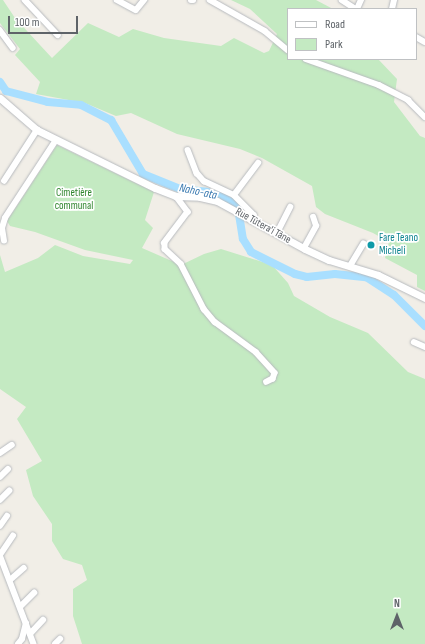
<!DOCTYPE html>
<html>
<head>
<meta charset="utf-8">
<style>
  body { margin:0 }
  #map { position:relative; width:425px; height:644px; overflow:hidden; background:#f1eee7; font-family:"Sofia Sans Condensed",sans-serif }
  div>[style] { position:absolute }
  .green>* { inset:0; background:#c4eac2 }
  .river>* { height:8px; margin:-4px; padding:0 4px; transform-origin:4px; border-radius:4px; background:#a9dfff }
  .roads { filter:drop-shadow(0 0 1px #b7babe) drop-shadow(0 0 1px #b7babe) }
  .minor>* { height:5.5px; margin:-2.75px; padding:0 2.75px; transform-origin:2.75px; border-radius:2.75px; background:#fff }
  .tertiary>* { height:7px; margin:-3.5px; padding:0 3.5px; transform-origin:3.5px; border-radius:3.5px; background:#fff }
  .dots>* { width:11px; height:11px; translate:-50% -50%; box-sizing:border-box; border:2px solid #fff; border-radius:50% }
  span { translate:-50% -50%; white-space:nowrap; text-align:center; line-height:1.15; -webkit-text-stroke:3.5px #fff; paint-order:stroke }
  .park-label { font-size:11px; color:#30862f }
  .street-label { font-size:11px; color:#5e6368 }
  .culture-label { font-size:11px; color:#0d838f }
  .left { translate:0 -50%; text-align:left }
  .water-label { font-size:12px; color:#3a7ab1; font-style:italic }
  .legend { position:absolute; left:287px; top:8px; width:130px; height:52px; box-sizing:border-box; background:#fff; border:1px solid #bfc1c3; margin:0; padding:5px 7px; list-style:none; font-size:12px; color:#5e6368 }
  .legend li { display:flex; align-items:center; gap:8px; height:20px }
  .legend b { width:20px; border:1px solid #bfc1c3 }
  .north { position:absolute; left:377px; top:596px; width:40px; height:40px; -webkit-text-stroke:3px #fff; paint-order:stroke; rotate:0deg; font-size:11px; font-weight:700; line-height:16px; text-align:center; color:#5e6368 }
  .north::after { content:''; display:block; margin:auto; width:14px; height:18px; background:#5e6368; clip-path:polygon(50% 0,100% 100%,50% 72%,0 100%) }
  .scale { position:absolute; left:8px; top:16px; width:70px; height:18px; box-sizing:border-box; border:2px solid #5e6368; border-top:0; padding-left:5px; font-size:12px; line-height:14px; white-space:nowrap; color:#5e6368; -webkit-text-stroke:3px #fff; paint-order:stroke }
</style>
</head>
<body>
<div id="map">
  <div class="green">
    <i style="clip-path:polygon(0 0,3px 0,15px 18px,52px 58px,88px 23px,119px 37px,133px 29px,164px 38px,221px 46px,234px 38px,264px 53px,269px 51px,277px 34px,250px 9px,231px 0,316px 0,333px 9px,288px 9px,288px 59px,378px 59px,397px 79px,394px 102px,420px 136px,425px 138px,425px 291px,417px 287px,417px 275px,385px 258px,389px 242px,373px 233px,325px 214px,316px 207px,312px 186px,262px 158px,240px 149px,177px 134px,131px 113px,116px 116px,85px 103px,36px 94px,40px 82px,15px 55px,20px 49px,0 23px)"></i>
    <i style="clip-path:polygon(57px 145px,154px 192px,145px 220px,153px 228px,142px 248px,181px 265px,204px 254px,221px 249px,272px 265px,288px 283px,294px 296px,330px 317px,368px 333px,408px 372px,425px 379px,425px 644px,82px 644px,73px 616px,73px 589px,87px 580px,82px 565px,63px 559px,52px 541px,52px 524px,33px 496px,26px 470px,42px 461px,17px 419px,26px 407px,0 389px,0 255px,5px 272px,38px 258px,55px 245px,83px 256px,130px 264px,133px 260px,85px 250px,35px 232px,10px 226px,7px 221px)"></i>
  </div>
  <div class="river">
    <i style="left:0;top:82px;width:11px;rotate:56deg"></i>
    <i style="left:6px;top:91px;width:43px;rotate:14.7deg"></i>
    <i style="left:48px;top:102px;width:33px;rotate:5deg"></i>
    <i style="left:81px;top:105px;width:34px;rotate:27deg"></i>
    <i style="left:111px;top:120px;width:63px;rotate:59.3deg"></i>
    <i style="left:143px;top:174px;width:40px;rotate:22deg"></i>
    <i style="left:180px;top:189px;width:27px;rotate:6deg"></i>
    <i style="left:207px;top:192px;width:25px;rotate:18deg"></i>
    <i style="left:231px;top:200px;width:11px;rotate:49deg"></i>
    <i style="left:238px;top:208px;width:31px;rotate:81deg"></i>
    <i style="left:243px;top:239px;width:15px;rotate:58deg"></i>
    <i style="left:251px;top:252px;width:49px;rotate:26.6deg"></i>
    <i style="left:295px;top:274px;width:12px;rotate:14deg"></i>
    <i style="left:307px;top:277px;width:28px;rotate:-6deg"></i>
    <i style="left:335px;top:274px;width:31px;rotate:6deg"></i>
    <i style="left:366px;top:277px;width:33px;rotate:33deg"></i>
    <i style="left:394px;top:295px;width:44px;rotate:45deg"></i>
  </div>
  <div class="roads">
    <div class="minor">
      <i style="left:25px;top:0;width:48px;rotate:46.7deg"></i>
      <i style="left:117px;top:0;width:21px;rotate:28deg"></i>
      <i style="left:136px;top:10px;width:13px;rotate:-51deg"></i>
      <i style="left:191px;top:0;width:2px"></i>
      <i style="left:210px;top:0;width:63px;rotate:29.4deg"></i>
      <i style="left:265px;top:31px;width:30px;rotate:40deg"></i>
      <i style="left:342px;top:0;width:17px;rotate:33deg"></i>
      <i style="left:357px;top:9px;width:10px;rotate:-66deg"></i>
      <i style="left:392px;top:9px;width:9px;rotate:-77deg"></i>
      <i style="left:0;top:30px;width:22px;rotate:54deg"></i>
      <i style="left:416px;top:37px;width:10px;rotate:29deg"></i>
      <i style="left:306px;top:59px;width:77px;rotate:19.6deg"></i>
      <i style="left:379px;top:85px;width:33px;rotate:27deg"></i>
      <i style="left:408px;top:100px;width:24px;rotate:45deg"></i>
      <i style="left:188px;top:150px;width:25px;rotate:69deg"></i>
      <i style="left:197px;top:173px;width:11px;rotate:49deg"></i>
      <i style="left:204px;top:181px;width:33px;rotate:25deg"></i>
      <i style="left:234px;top:195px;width:28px;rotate:45deg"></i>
      <i style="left:254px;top:215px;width:5px;rotate:101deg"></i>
      <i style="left:4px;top:181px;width:61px;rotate:-57.1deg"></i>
      <i style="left:234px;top:195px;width:40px;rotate:-53deg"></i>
      <i style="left:176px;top:196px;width:20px;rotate:53deg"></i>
      <i style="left:188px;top:212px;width:39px;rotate:127deg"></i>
      <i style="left:165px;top:243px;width:6px;rotate:90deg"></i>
      <i style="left:165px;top:249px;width:22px;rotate:43deg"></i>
      <i style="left:181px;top:264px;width:51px;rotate:62.9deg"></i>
      <i style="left:204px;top:309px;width:17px;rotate:50deg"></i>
      <i style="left:215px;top:322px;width:51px;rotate:36.2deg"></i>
      <i style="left:256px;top:352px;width:28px;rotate:48deg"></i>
      <i style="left:275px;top:373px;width:6px;rotate:108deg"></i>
      <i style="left:273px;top:379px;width:7px;rotate:153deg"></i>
      <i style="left:277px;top:233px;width:29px;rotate:-63deg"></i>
      <i style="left:4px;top:241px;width:13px;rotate:-99deg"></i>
      <i style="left:2px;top:228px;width:10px;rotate:-73deg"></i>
      <i style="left:5px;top:218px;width:93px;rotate:-56.8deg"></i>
      <i style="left:304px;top:248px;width:25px;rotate:-61deg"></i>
      <i style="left:316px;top:226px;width:9px;rotate:-108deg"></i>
      <i style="left:350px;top:266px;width:26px;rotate:-59deg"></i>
      <i style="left:414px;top:342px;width:12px;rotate:24deg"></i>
      <i style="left:0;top:453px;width:14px;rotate:-34deg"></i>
      <i style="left:0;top:477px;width:11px;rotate:-45deg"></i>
      <i style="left:0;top:500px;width:13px;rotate:-45deg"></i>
      <i style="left:0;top:526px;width:12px;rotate:-55deg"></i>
      <i style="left:0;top:555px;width:95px;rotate:69.1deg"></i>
      <i style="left:0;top:555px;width:23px;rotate:-56deg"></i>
      <i style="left:10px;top:580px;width:18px;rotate:-41deg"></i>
      <i style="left:20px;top:607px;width:20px;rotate:-45deg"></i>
      <i style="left:30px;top:634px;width:19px;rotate:-47deg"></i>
      <i style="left:18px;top:644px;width:6px;rotate:-51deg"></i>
      <i style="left:22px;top:639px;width:16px;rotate:-76deg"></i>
      <i style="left:55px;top:644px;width:7px;rotate:-45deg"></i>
    </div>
    <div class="tertiary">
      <i style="left:0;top:98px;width:49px;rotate:40.9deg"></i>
      <i style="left:37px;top:130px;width:131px;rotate:26.2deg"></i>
      <i style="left:155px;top:188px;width:22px;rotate:21deg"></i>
      <i style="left:176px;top:196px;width:24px;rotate:2deg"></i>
      <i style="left:200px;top:197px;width:17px;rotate:13deg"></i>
      <i style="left:217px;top:201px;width:100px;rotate:28.6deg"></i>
      <i style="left:305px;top:249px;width:26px;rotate:25deg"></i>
      <i style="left:329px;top:260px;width:51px;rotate:17deg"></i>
      <i style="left:378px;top:275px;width:52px;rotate:26.1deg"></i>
    </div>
  </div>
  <div class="dots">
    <i style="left:371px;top:245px;background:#0f9aa8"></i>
  </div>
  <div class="park-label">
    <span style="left:74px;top:200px">Cimetière<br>communal</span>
  </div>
  <div class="street-label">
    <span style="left:263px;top:226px;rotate:29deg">Rue Tūtera'i Tāne</span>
  </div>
  <div class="culture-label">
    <span class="left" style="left:379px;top:245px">Fare Teano<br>Micheli</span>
  </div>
  <div class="water-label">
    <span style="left:198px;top:192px;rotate:12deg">Naho-ata</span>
  </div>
  <ul class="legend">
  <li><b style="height:5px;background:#fff"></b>Road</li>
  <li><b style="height:11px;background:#c4eac2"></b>Park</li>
  </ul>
  <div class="north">N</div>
  <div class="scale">100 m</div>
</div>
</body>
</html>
